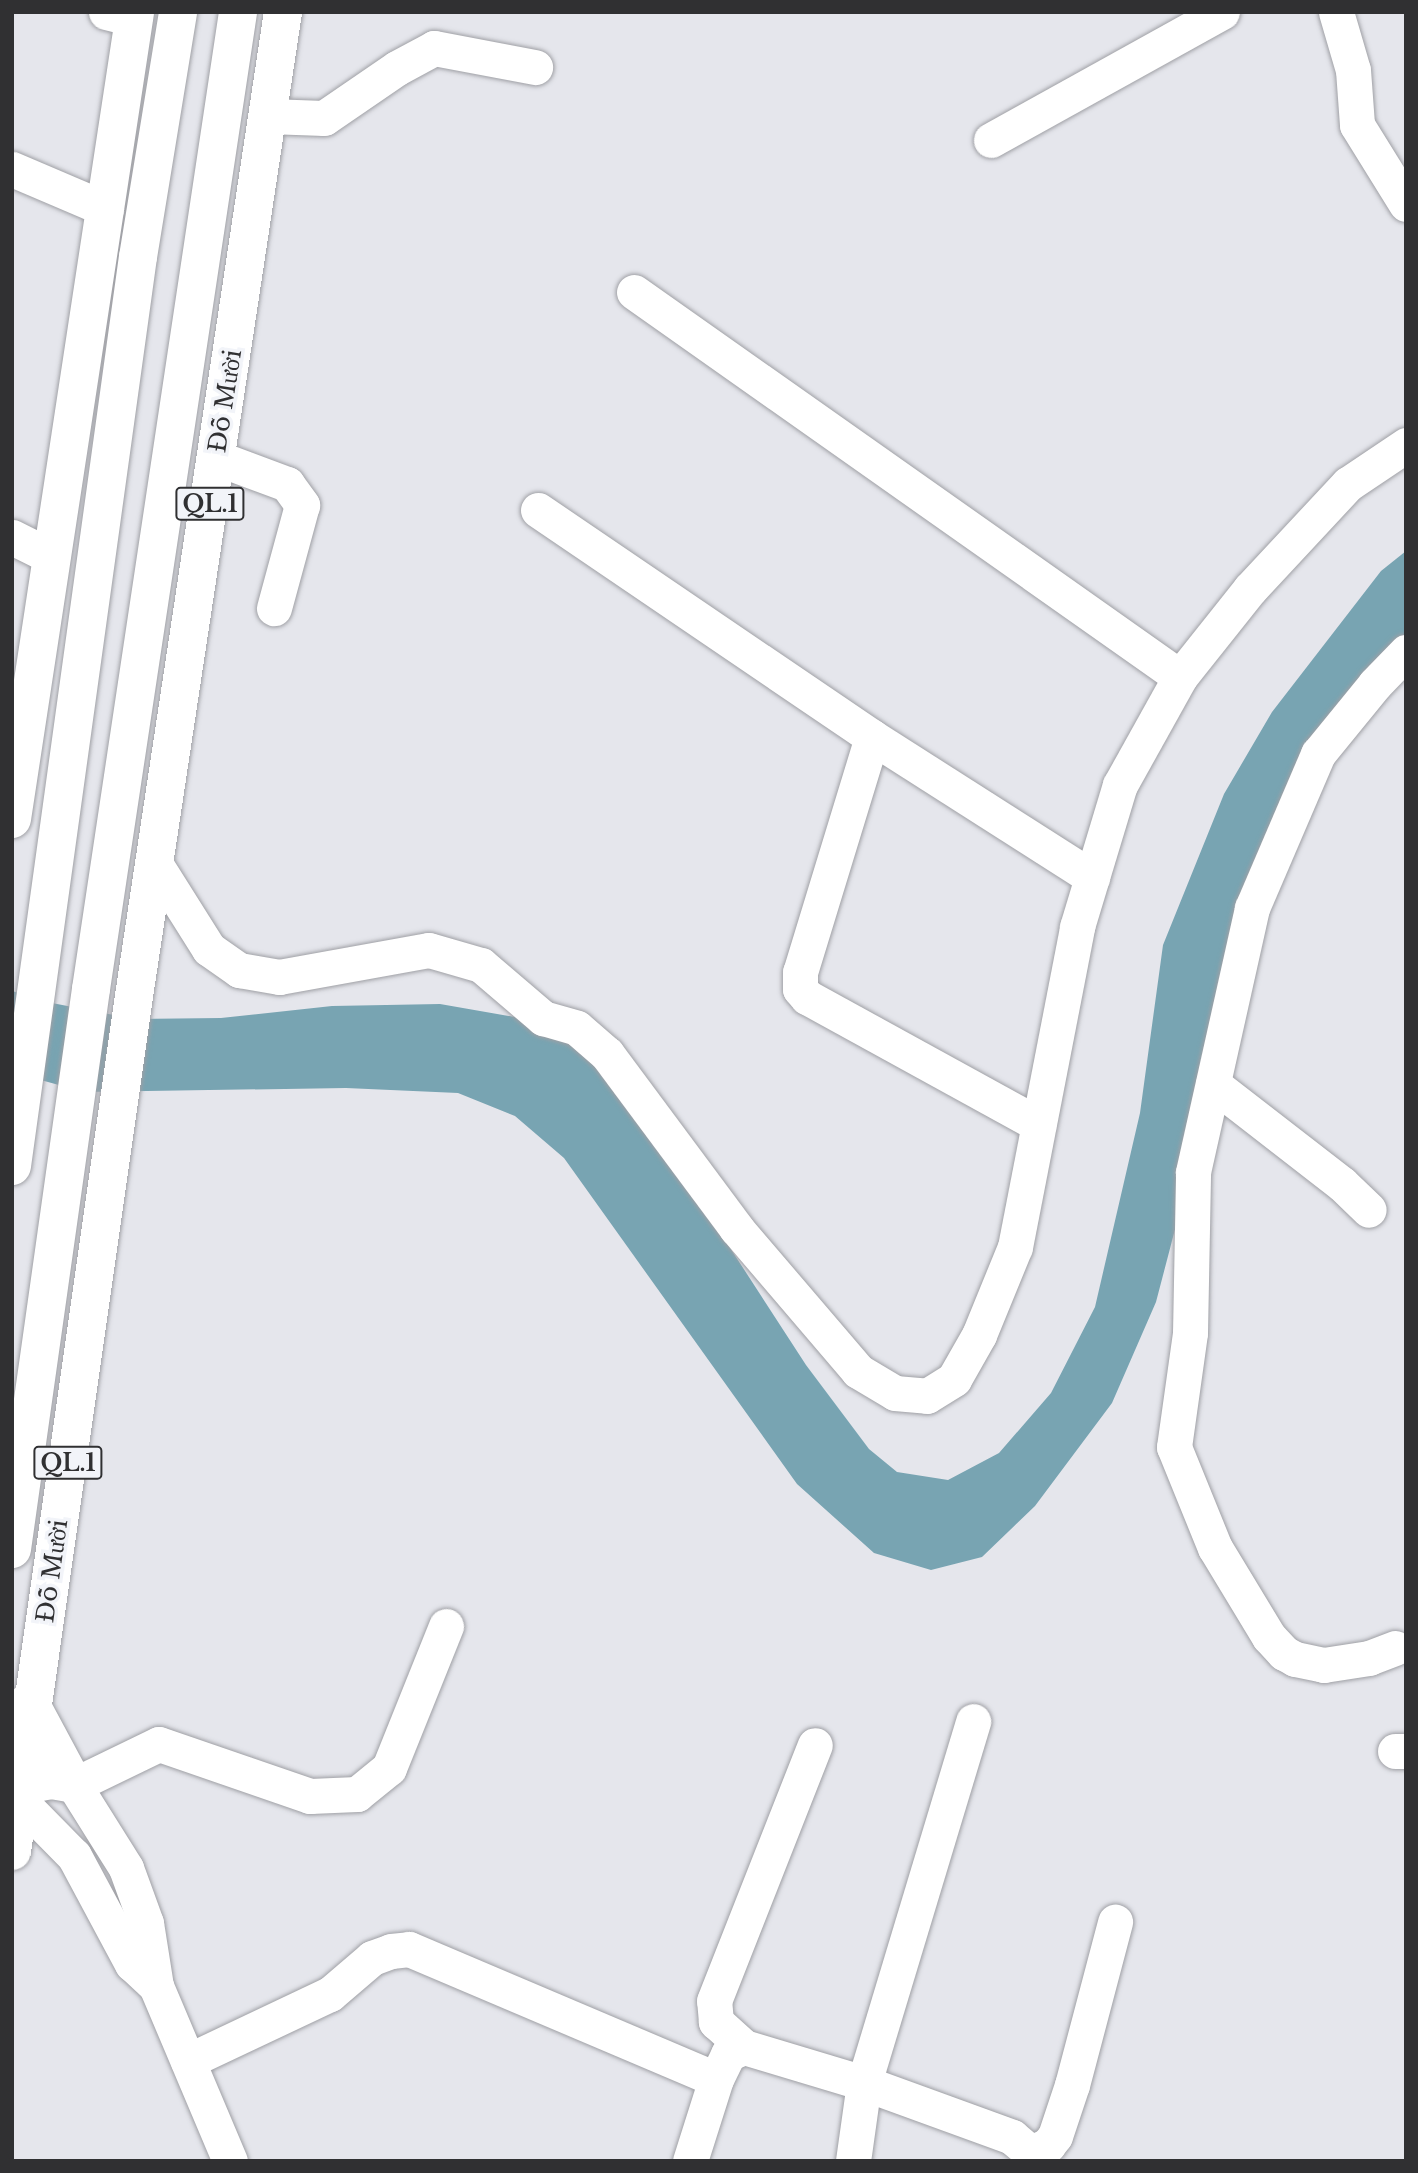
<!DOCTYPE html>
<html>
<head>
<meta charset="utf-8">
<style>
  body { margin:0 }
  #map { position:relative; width:1418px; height:2173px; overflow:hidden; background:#e5e6ec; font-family:"Libre Baskerville",serif }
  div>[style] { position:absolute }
  .water>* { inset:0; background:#78a4b2 }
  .roads { filter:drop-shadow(0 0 2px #9fa0a5) drop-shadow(0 0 2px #9fa0a5) }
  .minor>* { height:35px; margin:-17.5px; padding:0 17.5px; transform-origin:17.5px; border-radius:17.5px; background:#fff }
  .highway>* { height:38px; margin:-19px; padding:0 19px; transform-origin:19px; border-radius:19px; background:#fff }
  span { translate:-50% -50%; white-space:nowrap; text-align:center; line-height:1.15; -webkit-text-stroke:7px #f2f4f9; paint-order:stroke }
  .shield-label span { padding:2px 5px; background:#f2f4f9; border:2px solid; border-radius:5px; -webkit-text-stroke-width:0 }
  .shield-label { font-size:23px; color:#303032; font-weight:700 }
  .street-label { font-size:24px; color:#303032 }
  .frame { position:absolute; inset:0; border:14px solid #303032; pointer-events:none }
</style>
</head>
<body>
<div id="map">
  <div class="water">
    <i style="clip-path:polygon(1406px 551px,1406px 647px,1315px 753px,1200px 1134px,1156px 1302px,1112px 1403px,1035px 1506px,982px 1557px,931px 1570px,874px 1553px,797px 1484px,564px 1158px,515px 1116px,458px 1093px,346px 1088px,84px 1092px,12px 1072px,12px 991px,52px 1003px,134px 1019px,221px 1018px,332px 1006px,440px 1004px,526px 1019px,616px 1072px,806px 1365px,869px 1449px,897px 1472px,948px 1480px,999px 1453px,1051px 1393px,1095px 1307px,1140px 1113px,1163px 945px,1224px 794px,1272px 712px,1381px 571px)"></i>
  </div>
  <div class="roads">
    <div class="minor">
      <i style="left:106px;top:12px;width:29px;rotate:14deg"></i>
      <i style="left:1336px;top:12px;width:60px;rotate:73.7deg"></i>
      <i style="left:1353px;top:70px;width:55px;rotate:85.8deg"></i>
      <i style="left:1357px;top:125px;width:93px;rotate:58.2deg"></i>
      <i style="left:268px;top:116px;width:56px;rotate:2deg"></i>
      <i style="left:324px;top:118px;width:88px;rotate:-34.4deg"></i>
      <i style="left:397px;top:68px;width:42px;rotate:-28.4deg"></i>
      <i style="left:434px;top:48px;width:103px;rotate:10.7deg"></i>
      <i style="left:991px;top:140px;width:264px;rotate:-29deg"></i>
      <i style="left:12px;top:169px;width:102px;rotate:23.1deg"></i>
      <i style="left:634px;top:292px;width:668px;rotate:35.19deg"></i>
      <i style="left:217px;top:458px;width:75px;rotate:20.4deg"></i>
      <i style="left:287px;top:484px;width:26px;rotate:54deg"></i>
      <i style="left:302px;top:505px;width:107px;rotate:105.2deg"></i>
      <i style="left:538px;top:510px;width:404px;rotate:34.2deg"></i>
      <i style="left:872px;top:737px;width:261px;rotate:32.5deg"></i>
      <i style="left:12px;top:537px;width:45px;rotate:26.6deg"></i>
      <i style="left:872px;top:737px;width:246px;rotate:107deg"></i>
      <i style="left:800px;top:972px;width:17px;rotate:90deg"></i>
      <i style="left:800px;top:989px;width:11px;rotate:49deg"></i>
      <i style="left:807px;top:997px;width:264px;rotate:28.8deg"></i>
      <i style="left:156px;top:865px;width:99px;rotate:57.8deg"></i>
      <i style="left:209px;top:949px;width:37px;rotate:35deg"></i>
      <i style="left:239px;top:970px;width:41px;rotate:9.9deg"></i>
      <i style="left:279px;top:977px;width:152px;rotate:-10.2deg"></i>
      <i style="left:429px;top:950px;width:54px;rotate:16.1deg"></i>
      <i style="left:481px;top:965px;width:82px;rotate:40.5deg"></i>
      <i style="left:543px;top:1018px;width:35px;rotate:16deg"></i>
      <i style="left:577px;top:1028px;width:40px;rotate:41deg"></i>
      <i style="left:607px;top:1054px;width:217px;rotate:53.4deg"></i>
      <i style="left:736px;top:1228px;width:188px;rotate:49.5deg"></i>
      <i style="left:858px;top:1371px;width:43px;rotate:30.7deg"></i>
      <i style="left:895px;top:1393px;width:32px;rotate:5deg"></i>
      <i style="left:927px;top:1396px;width:32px;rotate:-32deg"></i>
      <i style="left:954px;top:1379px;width:51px;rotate:-60.4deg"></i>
      <i style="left:979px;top:1335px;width:95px;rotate:-67.8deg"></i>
      <i style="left:1015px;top:1247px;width:326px;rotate:-79deg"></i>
      <i style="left:1077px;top:927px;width:148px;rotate:-73.2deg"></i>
      <i style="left:1120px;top:785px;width:124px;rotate:-60.9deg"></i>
      <i style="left:1180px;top:677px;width:112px;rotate:-51.5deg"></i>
      <i style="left:1250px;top:589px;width:144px;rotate:-47deg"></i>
      <i style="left:1348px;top:484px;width:70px;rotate:-33.9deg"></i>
      <i style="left:1213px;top:1084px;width:163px;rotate:37.8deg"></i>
      <i style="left:1342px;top:1184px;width:37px;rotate:44deg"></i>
      <i style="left:1395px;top:1648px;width:28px;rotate:159deg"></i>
      <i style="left:1369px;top:1658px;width:46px;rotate:171.2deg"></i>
      <i style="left:1324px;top:1665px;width:30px;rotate:-168deg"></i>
      <i style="left:1295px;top:1659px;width:13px;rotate:-151deg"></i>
      <i style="left:1284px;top:1653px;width:22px;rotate:-133deg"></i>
      <i style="left:1269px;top:1637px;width:104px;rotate:-121.2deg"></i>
      <i style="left:1215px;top:1548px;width:109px;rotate:-112.1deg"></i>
      <i style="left:1174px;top:1447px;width:115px;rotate:-82deg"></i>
      <i style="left:1190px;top:1333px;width:161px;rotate:-88.9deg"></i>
      <i style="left:1193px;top:1172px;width:271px;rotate:-77.4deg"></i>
      <i style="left:1252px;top:908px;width:168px;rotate:-66.8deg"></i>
      <i style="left:1318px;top:754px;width:90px;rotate:-50.8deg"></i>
      <i style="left:1375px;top:684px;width:45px;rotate:-45.9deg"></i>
      <i style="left:1395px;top:1751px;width:11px"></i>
      <i style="left:74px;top:1785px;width:94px;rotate:-25.8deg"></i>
      <i style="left:159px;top:1744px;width:160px;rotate:19deg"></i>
      <i style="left:310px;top:1796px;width:47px;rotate:-2.4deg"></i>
      <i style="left:357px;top:1794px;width:41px;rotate:-39.1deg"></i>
      <i style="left:389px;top:1768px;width:153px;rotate:-68.1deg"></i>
      <i style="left:156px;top:1986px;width:33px;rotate:-137deg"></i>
      <i style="left:132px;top:1964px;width:123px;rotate:-118.2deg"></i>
      <i style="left:74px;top:1856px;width:80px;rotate:-134.5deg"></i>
      <i style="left:18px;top:1799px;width:23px;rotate:-41deg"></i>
      <i style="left:35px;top:1784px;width:16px;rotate:-11deg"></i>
      <i style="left:51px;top:1781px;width:23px;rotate:10deg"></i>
      <i style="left:74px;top:1785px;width:98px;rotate:57.9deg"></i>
      <i style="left:126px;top:1868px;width:59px;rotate:70deg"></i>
      <i style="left:146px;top:1923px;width:64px;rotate:81deg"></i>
      <i style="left:156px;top:1986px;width:190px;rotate:67.1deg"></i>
      <i style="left:744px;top:2047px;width:38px;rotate:-138deg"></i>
      <i style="left:716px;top:2022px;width:21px;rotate:-95deg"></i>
      <i style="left:714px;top:2001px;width:275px;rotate:-68.5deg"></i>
      <i style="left:188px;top:2061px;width:157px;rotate:-25.3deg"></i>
      <i style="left:330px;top:1994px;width:55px;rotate:-40.6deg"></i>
      <i style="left:372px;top:1958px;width:20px;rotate:-20deg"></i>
      <i style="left:391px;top:1951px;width:18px;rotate:-6deg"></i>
      <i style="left:409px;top:1949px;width:333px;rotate:23deg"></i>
      <i style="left:1031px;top:2153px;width:19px;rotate:-25deg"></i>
      <i style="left:1048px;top:2145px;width:11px;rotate:-52deg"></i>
      <i style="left:1055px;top:2136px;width:54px;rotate:-71.6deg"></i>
      <i style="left:1072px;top:2085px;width:169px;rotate:-75.2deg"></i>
      <i style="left:690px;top:2161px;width:86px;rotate:-72.4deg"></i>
      <i style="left:716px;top:2079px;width:28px;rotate:-64deg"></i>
      <i style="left:728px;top:2054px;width:17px;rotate:-24deg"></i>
      <i style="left:744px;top:2047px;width:125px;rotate:16.7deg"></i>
      <i style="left:864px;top:2083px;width:158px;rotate:20deg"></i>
      <i style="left:1012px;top:2137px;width:25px;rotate:40deg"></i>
      <i style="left:1031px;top:2153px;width:8px;rotate:90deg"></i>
      <i style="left:853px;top:2161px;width:79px;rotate:-82deg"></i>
      <i style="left:864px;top:2083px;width:378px;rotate:-73.2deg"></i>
    </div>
    <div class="highway">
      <i style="left:12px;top:819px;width:816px;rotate:-81.33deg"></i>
      <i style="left:12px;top:1166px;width:918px;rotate:-82.11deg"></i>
      <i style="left:138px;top:257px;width:248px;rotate:-80.7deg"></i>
      <i style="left:12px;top:1549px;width:566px;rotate:-81.97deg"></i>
      <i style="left:91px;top:989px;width:988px;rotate:-81.44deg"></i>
      <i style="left:29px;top:1701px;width:95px;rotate:61.8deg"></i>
      <i style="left:12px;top:1851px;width:864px;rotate:-81.88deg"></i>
      <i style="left:134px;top:996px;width:995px;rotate:-81.39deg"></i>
    </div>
  </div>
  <div class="shield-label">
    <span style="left:210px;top:504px">QL.1</span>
    <span style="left:68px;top:1463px">QL.1</span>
  </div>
  <div class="street-label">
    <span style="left:225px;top:401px;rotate:-81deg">Đỗ Mười</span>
    <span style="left:52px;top:1571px;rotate:-82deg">Đỗ Mười</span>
  </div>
  <div class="frame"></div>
</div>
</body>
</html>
